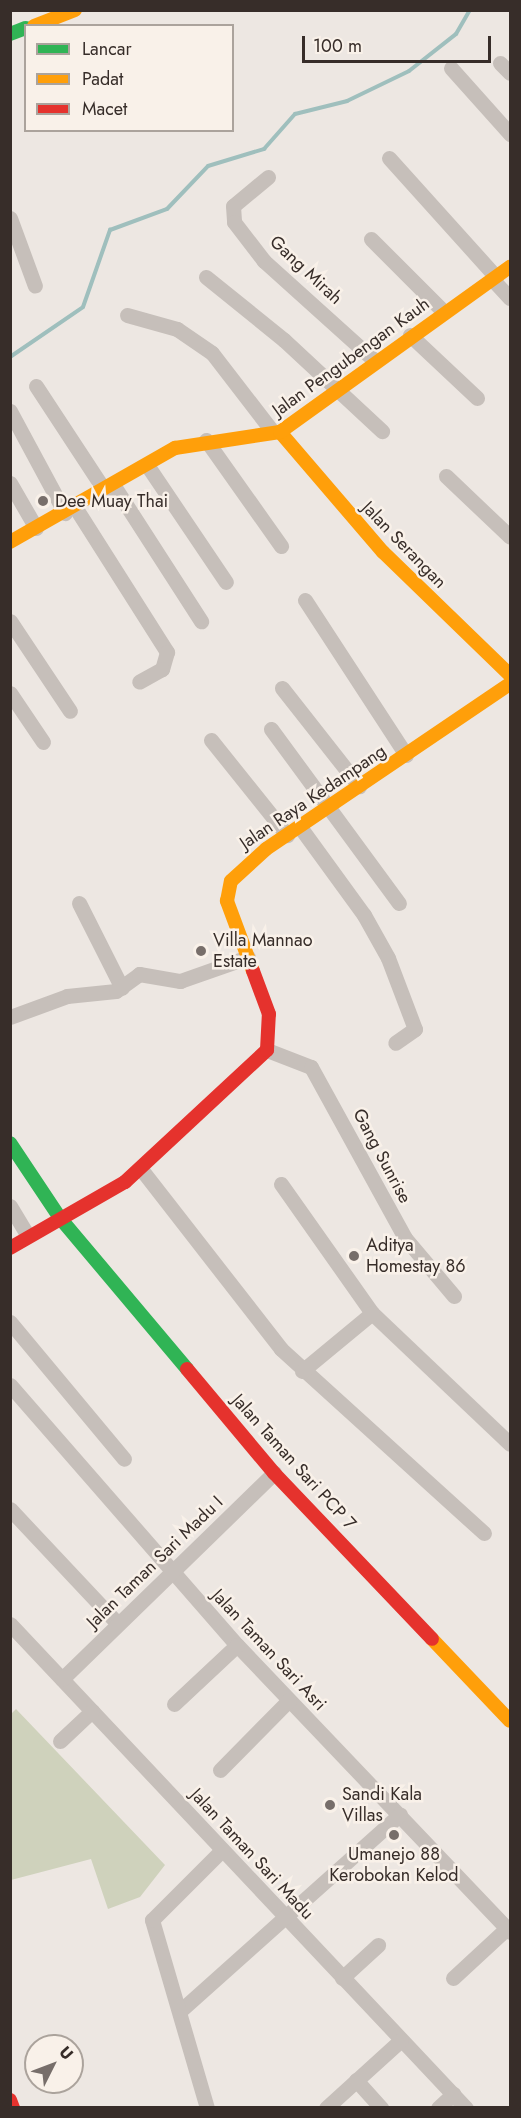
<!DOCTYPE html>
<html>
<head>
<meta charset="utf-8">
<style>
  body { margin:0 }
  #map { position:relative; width:521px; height:2118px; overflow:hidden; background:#ede7e2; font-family:Jost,sans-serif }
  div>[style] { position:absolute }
  .green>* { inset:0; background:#cfd2bc }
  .stream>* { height:4px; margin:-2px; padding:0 2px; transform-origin:2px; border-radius:2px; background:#9fbfbd }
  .street>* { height:15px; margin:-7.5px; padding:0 7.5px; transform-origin:7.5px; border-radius:7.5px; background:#c6bfba }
  .fast>* { height:14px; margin:-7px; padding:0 7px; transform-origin:7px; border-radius:7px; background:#30b455 }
  .slow>* { height:14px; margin:-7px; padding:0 7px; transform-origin:7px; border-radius:7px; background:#ff9f0a }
  .jam>* { height:14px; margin:-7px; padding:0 7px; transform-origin:7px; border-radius:7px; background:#e5322d }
  .dots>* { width:16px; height:16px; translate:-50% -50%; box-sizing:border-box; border:3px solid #f9f1e9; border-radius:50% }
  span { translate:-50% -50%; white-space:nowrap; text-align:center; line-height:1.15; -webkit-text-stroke:5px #f9f1e9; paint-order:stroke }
  .street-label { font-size:18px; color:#372d29 }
  .poi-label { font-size:18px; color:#372d29 }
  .left { translate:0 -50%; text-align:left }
  .frame { position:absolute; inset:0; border:12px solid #372d29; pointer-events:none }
  .legend { position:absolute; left:24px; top:24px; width:210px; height:108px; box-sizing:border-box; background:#f9f1e9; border:2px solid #aba39c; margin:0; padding:8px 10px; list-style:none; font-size:18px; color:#372d29 }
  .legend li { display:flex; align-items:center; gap:12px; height:30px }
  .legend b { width:30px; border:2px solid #aba39c }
  .north { position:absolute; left:24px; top:2034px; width:60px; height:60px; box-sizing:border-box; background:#f9f1e9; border:2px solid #aba39c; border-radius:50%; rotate:48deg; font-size:16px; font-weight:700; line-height:24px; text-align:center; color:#372d29 }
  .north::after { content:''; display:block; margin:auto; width:21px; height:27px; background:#776e6a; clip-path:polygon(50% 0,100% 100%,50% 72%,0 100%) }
  .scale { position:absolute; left:302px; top:36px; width:189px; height:27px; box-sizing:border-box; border:3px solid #372d29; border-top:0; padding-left:8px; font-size:18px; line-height:21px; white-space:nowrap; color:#372d29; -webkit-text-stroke:4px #f9f1e9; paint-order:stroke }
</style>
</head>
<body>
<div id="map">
  <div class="green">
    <i style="clip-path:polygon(16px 1709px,165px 1865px,140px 1897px,108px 1909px,91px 1859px,11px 1880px,10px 1715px)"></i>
  </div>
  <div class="stream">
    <i style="left:10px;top:357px;width:88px;rotate:-34.4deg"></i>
    <i style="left:83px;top:307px;width:82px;rotate:-70.7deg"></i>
    <i style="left:110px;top:230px;width:61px;rotate:-20.2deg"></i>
    <i style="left:167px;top:209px;width:59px;rotate:-46.4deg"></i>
    <i style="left:208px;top:166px;width:59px;rotate:-16.9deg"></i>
    <i style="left:264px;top:149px;width:47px;rotate:-48.5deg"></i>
    <i style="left:295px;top:114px;width:54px;rotate:-14deg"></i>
    <i style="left:347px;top:101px;width:69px;rotate:-25.8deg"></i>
    <i style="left:409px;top:71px;width:60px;rotate:-38.2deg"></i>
    <i style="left:456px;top:34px;width:28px;rotate:-60deg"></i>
  </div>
  <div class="street">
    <i style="left:500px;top:63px;width:14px;rotate:45deg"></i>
    <i style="left:451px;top:68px;width:89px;rotate:48.2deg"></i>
    <i style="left:389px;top:158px;width:160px;rotate:48deg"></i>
    <i style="left:268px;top:177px;width:45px;rotate:140.4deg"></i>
    <i style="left:233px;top:206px;width:16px;rotate:86deg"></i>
    <i style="left:234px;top:222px;width:49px;rotate:52.4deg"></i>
    <i style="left:264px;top:261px;width:149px;rotate:42deg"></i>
    <i style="left:10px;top:218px;width:72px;rotate:69.8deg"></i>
    <i style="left:371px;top:239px;width:103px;rotate:45deg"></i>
    <i style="left:206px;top:277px;width:100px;rotate:38.9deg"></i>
    <i style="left:284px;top:340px;width:134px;rotate:42.9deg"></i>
    <i style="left:492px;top:279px;width:26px;rotate:47deg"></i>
    <i style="left:127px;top:315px;width:52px;rotate:15.6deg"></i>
    <i style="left:177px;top:329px;width:42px;rotate:34.4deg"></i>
    <i style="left:212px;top:353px;width:98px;rotate:52.4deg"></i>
    <i style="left:410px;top:335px;width:92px;rotate:43.2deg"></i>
    <i style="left:36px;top:386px;width:126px;rotate:56.7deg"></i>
    <i style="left:10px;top:411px;width:116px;rotate:61.7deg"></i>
    <i style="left:206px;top:440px;width:130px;rotate:54.7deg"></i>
    <i style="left:147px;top:465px;width:141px;rotate:56deg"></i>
    <i style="left:446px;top:476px;width:88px;rotate:43.6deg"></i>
    <i style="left:10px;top:483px;width:52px;rotate:60deg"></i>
    <i style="left:114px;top:486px;width:161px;rotate:57.2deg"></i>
    <i style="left:75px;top:507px;width:172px;rotate:57.6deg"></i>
    <i style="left:167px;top:652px;width:18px;rotate:106deg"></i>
    <i style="left:162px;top:669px;width:26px;rotate:151deg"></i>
    <i style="left:305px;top:600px;width:185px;rotate:56.9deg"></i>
    <i style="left:10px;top:621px;width:108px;rotate:56.3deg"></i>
    <i style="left:282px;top:688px;width:125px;rotate:51.8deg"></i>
    <i style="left:10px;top:693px;width:59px;rotate:56deg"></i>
    <i style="left:271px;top:729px;width:216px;rotate:53.7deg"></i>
    <i style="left:211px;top:740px;width:122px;rotate:51.3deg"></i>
    <i style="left:300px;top:827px;width:109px;rotate:54deg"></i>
    <i style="left:364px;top:915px;width:49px;rotate:60.8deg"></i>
    <i style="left:388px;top:958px;width:76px;rotate:69.2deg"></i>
    <i style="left:415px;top:1029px;width:24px;rotate:145deg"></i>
    <i style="left:79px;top:903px;width:95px;rotate:63.2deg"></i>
    <i style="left:10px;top:1017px;width:61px;rotate:-20.2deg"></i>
    <i style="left:67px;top:996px;width:49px;rotate:-5.8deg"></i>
    <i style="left:116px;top:991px;width:29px;rotate:-36deg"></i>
    <i style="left:139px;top:974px;width:42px;rotate:9.7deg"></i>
    <i style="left:180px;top:981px;width:72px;rotate:-19.4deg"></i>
    <i style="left:267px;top:1050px;width:47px;rotate:21.1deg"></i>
    <i style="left:311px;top:1067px;width:195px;rotate:61.2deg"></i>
    <i style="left:405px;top:1238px;width:76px;rotate:49.8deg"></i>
    <i style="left:141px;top:1169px;width:228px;rotate:52.1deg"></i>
    <i style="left:281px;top:1349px;width:274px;rotate:42.2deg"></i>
    <i style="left:281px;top:1184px;width:158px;rotate:54.8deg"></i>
    <i style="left:372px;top:1313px;width:190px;rotate:43.5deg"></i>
    <i style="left:10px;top:1206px;width:33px;rotate:59deg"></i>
    <i style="left:10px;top:1322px;width:178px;rotate:50.2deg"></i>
    <i style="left:302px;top:1371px;width:91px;rotate:-39.6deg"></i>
    <i style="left:10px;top:1385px;width:345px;rotate:48.9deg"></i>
    <i style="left:237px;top:1645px;width:396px;rotate:46.4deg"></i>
    <i style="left:10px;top:1509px;width:156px;rotate:46.8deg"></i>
    <i style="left:10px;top:1624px;width:665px;rotate:46.71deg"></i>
    <i style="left:62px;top:1679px;width:296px;rotate:-44.2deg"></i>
    <i style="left:174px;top:1704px;width:86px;rotate:-43.1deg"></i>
    <i style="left:60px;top:1741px;width:44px;rotate:-43.2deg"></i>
    <i style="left:220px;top:1770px;width:98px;rotate:-45.4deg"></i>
    <i style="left:342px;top:1978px;width:49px;rotate:-42.5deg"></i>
    <i style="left:453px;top:1978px;width:74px;rotate:-42.8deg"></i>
    <i style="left:180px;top:2011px;width:295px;rotate:-41.8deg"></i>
    <i style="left:356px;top:2080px;width:38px;rotate:48deg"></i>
    <i style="left:207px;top:2108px;width:196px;rotate:-106.3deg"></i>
    <i style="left:152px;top:1920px;width:99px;rotate:-45deg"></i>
    <i style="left:326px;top:2108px;width:101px;rotate:-42.2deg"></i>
    <i style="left:438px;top:2108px;width:21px;rotate:-43deg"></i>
  </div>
  <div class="fast">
    <i style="left:10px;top:34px;width:17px;rotate:-21deg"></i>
    <i style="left:10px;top:1143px;width:90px;rotate:56.3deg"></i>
    <i style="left:60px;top:1218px;width:197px;rotate:49.9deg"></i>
  </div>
  <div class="slow">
    <i style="left:34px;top:26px;width:44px;rotate:-21.3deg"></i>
    <i style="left:280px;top:432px;width:158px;rotate:49.4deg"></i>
    <i style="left:383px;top:552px;width:177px;rotate:44.1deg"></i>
    <i style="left:10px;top:542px;width:190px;rotate:-29.7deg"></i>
    <i style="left:175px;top:448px;width:106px;rotate:-8.7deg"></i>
    <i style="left:280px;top:432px;width:283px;rotate:-35.7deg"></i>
    <i style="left:253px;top:971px;width:75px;rotate:-110.4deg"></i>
    <i style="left:227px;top:901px;width:20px;rotate:-79deg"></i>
    <i style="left:231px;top:881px;width:47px;rotate:-42.4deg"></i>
    <i style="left:266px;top:849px;width:295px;rotate:-34.1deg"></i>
    <i style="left:432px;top:1639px;width:113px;rotate:46.4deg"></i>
  </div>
  <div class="jam">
    <i style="left:10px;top:1248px;width:133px;rotate:-29.9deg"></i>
    <i style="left:125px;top:1182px;width:194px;rotate:-42.9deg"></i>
    <i style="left:267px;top:1050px;width:36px;rotate:-87deg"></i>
    <i style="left:269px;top:1014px;width:46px;rotate:-110.4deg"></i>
    <i style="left:187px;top:1369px;width:136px;rotate:50.1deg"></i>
    <i style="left:274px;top:1473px;width:229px;rotate:46.4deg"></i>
    <i style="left:10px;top:2100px;width:9px;rotate:69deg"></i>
  </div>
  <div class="dots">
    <i style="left:43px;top:501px;background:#776e6a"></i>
    <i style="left:201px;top:951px;background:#776e6a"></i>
    <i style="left:354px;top:1256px;background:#776e6a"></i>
    <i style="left:330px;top:1805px;background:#776e6a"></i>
    <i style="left:394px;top:1835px;background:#776e6a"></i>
  </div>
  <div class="street-label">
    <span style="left:306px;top:270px;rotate:43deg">Gang Mirah</span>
    <span style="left:351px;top:357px;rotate:-36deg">Jalan Pengubengan Kauh</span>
    <span style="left:404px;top:545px;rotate:46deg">Jalan Serangan</span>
    <span style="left:313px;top:797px;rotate:-34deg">Jalan Raya Kedampang</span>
    <span style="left:382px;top:1156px;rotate:62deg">Gang Sunrise</span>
    <span style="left:294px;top:1462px;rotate:48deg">Jalan Taman Sari PCP 7</span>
    <span style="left:155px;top:1562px;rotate:-44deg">Jalan Taman Sari Madu I</span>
    <span style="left:269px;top:1650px;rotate:47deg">Jalan Taman Sari Asri</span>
    <span style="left:252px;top:1854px;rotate:47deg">Jalan Taman Sari Madu</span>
  </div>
  <div class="poi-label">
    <span class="left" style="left:55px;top:501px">Dee Muay Thai</span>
    <span class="left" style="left:213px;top:951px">Villa Mannao<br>Estate</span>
    <span class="left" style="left:366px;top:1256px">Aditya<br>Homestay 86</span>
    <span class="left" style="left:342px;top:1805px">Sandi Kala<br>Villas</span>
    <span style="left:394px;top:1865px">Umanejo 88<br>Kerobokan Kelod</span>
  </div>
  <div class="frame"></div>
  <ul class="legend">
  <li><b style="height:8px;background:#30b455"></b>Lancar</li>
  <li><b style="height:8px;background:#ff9f0a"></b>Padat</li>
  <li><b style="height:8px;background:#e5322d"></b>Macet</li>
  </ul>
  <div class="north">U</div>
  <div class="scale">100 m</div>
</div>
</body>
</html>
